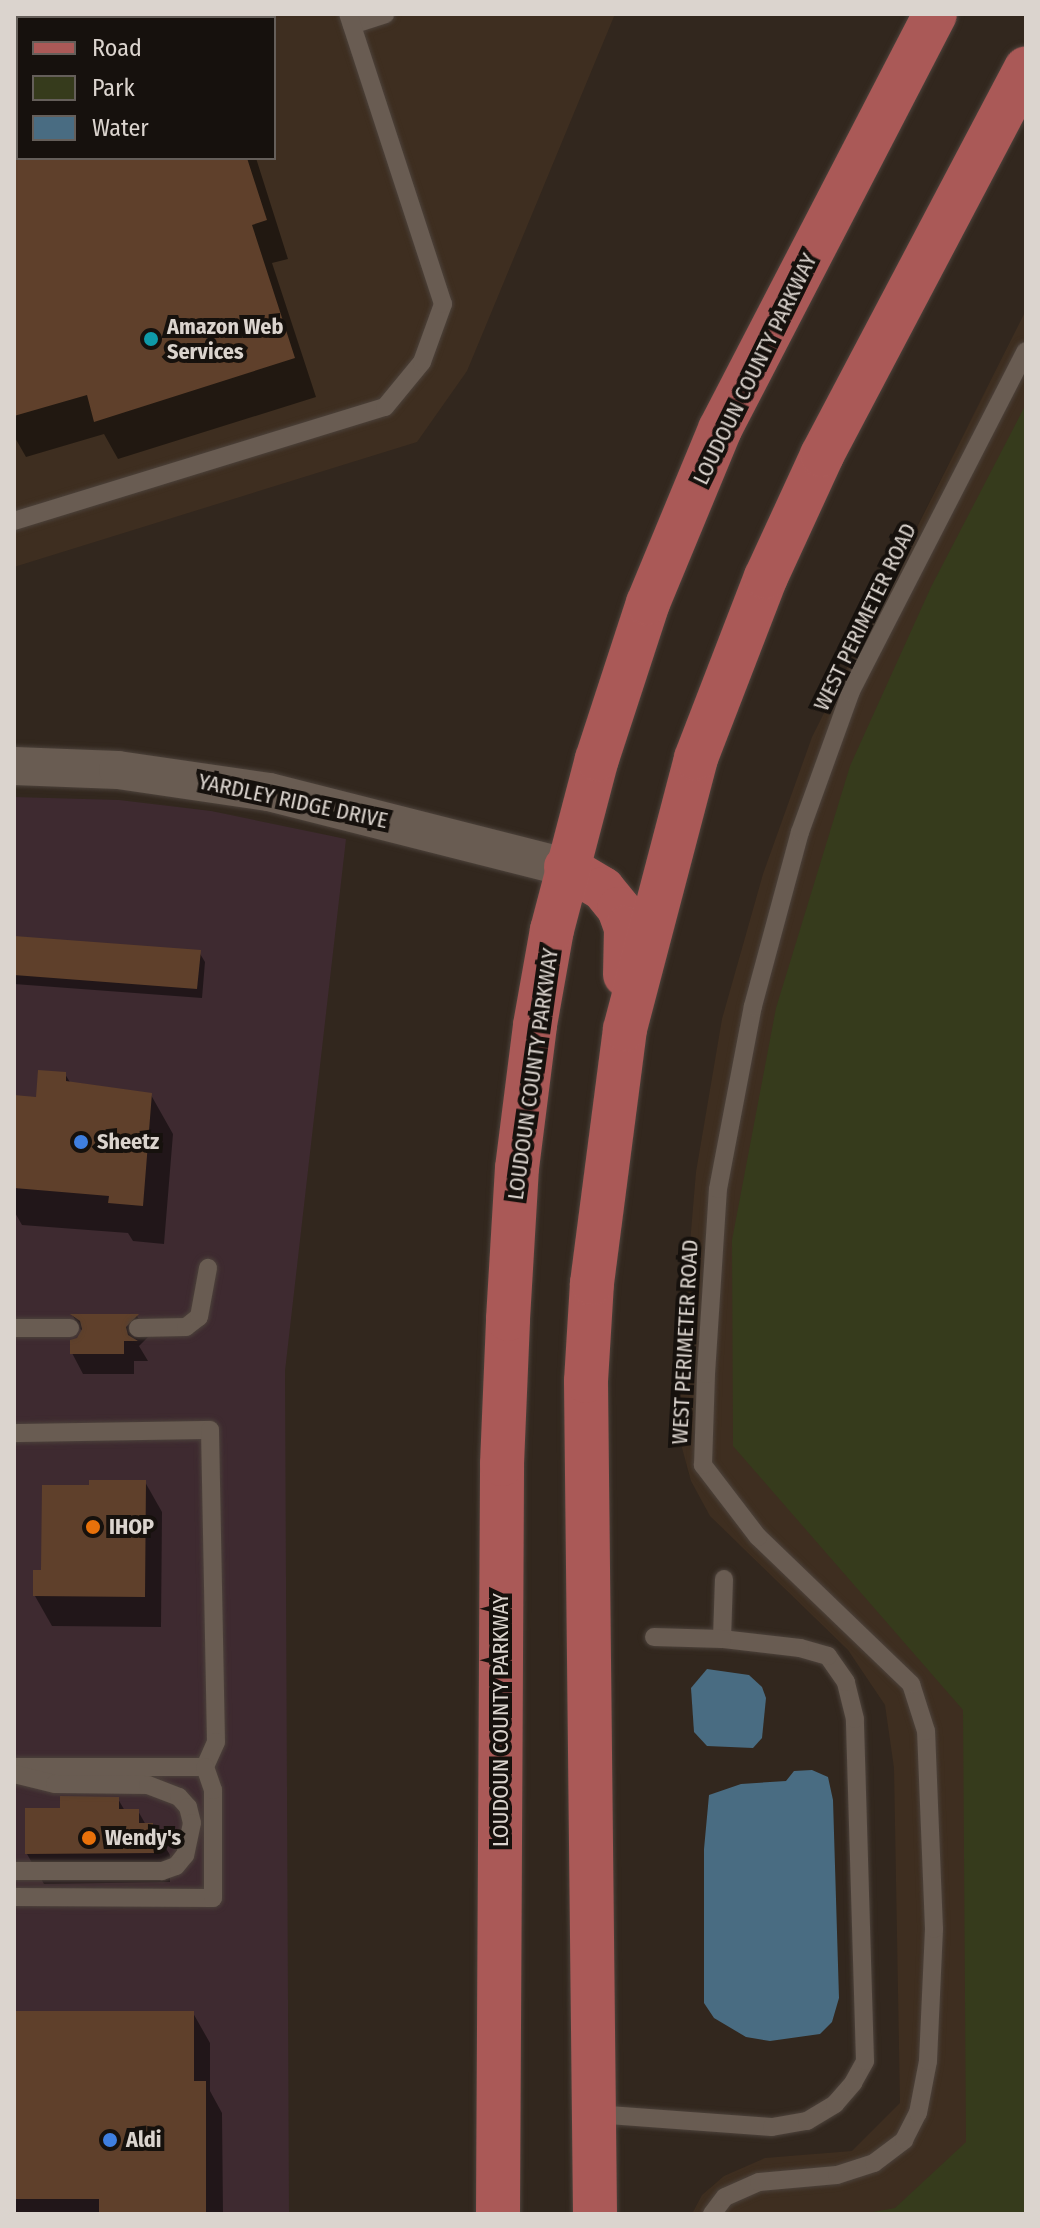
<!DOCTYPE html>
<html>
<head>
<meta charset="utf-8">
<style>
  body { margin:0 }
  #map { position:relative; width:1040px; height:2228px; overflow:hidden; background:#32271e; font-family:"Fira Sans Condensed",sans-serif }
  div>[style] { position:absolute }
  .commercial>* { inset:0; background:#3e2a30 }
  .built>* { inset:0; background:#3e2e20 }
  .green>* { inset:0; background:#363b1c }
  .water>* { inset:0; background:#496c82 }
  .shadow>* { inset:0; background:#0007 }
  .building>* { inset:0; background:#5f402b }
  .roads { filter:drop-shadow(0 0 2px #4c423b) drop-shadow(0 0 2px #4c423b) }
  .service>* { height:18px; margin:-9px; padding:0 9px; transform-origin:9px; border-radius:9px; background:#695c52 }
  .minor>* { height:38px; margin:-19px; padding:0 19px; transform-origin:19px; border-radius:19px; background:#695c52 }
  .primary>* { height:44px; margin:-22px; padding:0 22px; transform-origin:22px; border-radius:22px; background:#aa5957 }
  .dots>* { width:22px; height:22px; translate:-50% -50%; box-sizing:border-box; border:4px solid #16110d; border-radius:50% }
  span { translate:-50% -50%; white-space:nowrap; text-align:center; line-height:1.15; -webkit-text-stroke:8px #16110d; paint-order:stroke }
  .poi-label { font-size:22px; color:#dbd4ce; font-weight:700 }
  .left { translate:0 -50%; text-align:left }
  .street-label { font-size:22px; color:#dbd4ce }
  .frame { position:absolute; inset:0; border:16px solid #dbd4ce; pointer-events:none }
  .legend { position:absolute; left:16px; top:16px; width:260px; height:144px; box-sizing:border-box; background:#16110d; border:2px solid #655f5a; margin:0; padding:10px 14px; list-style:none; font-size:24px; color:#dbd4ce }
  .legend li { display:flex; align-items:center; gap:16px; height:40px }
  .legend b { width:40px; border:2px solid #655f5a }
</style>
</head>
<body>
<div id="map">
  <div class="commercial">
    <i style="clip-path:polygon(14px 797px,119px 800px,211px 811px,346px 839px,285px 1371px,289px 2214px,14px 2214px)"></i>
  </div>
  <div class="built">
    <i style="clip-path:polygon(evenodd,14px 14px,615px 14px,467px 371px,417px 442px,14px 567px,14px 14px,18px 18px,274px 18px,274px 158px,18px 158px,18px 18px)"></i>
    <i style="clip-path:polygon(1026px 310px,1026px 2214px,692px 2214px,702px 2195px,724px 2176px,765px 2158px,852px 2151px,900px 2103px,894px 1768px,885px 1705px,848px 1650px,710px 1516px,691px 1481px,675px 1422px,696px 1172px,722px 1019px,763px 874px,812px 737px)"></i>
  </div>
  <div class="green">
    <i style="clip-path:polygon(1026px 404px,1026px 2214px,862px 2214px,895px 2208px,966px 2142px,963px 1710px,733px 1446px,732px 1240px,776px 1008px,850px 766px,931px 587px)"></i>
  </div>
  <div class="water">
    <i style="clip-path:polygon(707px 1669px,749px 1675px,762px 1687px,766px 1698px,762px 1738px,753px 1748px,707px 1746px,694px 1732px,691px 1688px)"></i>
    <i style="clip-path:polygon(812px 1770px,828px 1777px,833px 1800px,839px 1998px,832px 2022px,820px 2034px,770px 2041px,746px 2037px,714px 2018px,704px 2003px,704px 1849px,709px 1795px,741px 1784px,786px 1781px,794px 1771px)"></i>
  </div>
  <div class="shadow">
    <i style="clip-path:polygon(14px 14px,210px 14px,211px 18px,18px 18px,18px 158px,256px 158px,288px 259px,272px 263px,316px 397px,118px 459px,104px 434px,26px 457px,14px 436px)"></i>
    <i style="clip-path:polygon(14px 938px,199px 952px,205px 962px,202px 998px,14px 984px)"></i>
    <i style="clip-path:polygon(65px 1074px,71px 1084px,151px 1095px,173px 1134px,164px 1244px,133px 1241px,128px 1233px,22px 1225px,14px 1211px,14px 1097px,37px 1099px)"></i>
    <i style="clip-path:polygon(73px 1316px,137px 1316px,149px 1336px,139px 1346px,148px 1361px,134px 1361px,134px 1374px,83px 1374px,72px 1353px,82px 1332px)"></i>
    <i style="clip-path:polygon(145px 1482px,162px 1512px,161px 1627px,52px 1626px,35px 1596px,43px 1572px,91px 1487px)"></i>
    <i style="clip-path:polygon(118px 1799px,125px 1811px,138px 1811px,146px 1825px,152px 1825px,170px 1855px,170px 1882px,44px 1884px,27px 1854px,62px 1810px)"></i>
    <i style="clip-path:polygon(14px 2013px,193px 2013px,210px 2043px,210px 2091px,222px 2113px,223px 2214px,14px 2214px)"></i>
  </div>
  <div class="building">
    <i style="clip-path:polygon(14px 158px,247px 158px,267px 220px,252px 225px,295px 358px,94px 422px,87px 395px,14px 416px)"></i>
    <i style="clip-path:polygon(14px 936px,201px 950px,197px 989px,14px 975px)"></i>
    <i style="clip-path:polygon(38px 1070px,66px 1072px,66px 1081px,152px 1093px,143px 1206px,108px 1203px,109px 1196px,14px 1188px,14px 1095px,36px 1097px)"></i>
    <i style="clip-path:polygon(70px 1314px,139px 1314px,126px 1327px,128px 1335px,138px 1341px,124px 1341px,124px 1354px,70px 1354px,70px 1340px,77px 1338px,82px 1329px,80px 1321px)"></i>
    <i style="clip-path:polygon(89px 1480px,146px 1480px,145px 1597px,33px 1596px,33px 1570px,41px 1570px,42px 1485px,89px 1485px)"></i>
    <i style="clip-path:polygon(60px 1796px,119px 1797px,119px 1809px,139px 1809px,139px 1823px,153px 1823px,154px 1853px,25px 1854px,25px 1808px,60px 1808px)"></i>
    <i style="clip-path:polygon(14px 2011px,194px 2011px,194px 2081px,206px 2081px,206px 2212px,99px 2212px,99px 2199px,14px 2199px)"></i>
  </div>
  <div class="roads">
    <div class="service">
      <i style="left:352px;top:25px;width:35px;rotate:-18deg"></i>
      <i style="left:14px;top:521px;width:388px;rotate:-17.1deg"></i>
      <i style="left:385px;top:407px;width:58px;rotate:-50.6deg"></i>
      <i style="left:422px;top:362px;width:62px;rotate:-70.1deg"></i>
      <i style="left:443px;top:304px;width:305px;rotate:-108.1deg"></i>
      <i style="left:14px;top:1328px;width:56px"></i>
      <i style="left:138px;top:1328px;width:48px;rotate:-1.2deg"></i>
      <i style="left:186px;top:1327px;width:16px;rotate:-38deg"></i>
      <i style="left:199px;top:1317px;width:50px;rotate:-79.6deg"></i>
      <i style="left:14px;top:1433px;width:196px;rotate:-0.9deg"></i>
      <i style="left:210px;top:1430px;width:312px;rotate:88.9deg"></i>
      <i style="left:216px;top:1742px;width:27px;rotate:114deg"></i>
      <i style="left:722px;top:1639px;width:60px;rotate:-88.1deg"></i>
      <i style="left:16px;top:1767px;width:189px"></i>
      <i style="left:14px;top:1774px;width:42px;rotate:13.7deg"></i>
      <i style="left:55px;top:1784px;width:93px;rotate:0.6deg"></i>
      <i style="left:148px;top:1785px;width:33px;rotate:21deg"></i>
      <i style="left:179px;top:1797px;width:13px;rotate:48deg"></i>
      <i style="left:188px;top:1807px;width:16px;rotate:76deg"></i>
      <i style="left:192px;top:1823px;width:33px;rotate:102deg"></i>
      <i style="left:185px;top:1855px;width:14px;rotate:129deg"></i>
      <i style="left:176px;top:1866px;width:15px;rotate:160deg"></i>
      <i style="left:162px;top:1871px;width:148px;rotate:180deg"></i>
      <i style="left:14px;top:1897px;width:199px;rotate:0.3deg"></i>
      <i style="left:213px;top:1898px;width:108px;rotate:-90deg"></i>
      <i style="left:213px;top:1790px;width:24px;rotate:-109deg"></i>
      <i style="left:595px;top:2114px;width:177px;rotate:4.2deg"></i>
      <i style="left:772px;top:2127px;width:36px;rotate:-10deg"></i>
      <i style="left:807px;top:2121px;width:33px;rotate:-31deg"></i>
      <i style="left:835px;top:2104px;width:28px;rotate:-49deg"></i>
      <i style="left:853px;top:2083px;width:25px;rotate:-61deg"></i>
      <i style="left:865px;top:2061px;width:342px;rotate:-91.7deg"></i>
      <i style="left:855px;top:1719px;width:38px;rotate:-104deg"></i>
      <i style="left:846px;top:1682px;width:32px;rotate:-125deg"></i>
      <i style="left:828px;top:1656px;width:29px;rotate:-164deg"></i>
      <i style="left:800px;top:1648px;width:79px;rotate:-173.4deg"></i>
      <i style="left:722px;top:1639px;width:68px;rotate:-178.3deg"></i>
      <i style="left:712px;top:2214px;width:21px;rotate:-53deg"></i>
      <i style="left:725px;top:2197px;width:37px;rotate:-24deg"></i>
      <i style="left:759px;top:2182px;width:78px;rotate:-5.1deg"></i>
      <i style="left:837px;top:2175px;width:39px;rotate:-18deg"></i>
      <i style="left:874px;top:2163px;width:38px;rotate:-37deg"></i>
      <i style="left:904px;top:2140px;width:30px;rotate:-63deg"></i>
      <i style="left:918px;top:2113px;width:53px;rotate:-79.1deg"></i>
      <i style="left:928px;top:2061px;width:132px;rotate:-87.4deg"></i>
      <i style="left:934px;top:1929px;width:198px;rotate:-92.3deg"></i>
      <i style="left:926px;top:1731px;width:49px;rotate:-107.7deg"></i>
      <i style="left:911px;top:1684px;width:212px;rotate:-136.1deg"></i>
      <i style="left:758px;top:1537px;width:91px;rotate:-127.4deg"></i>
      <i style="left:703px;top:1465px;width:91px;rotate:-88.1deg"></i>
      <i style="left:706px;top:1374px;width:185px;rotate:-86.3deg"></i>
      <i style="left:718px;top:1189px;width:186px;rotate:-79.2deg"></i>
      <i style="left:753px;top:1006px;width:180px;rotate:-74.9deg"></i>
      <i style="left:800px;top:832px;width:150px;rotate:-70.1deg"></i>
      <i style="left:851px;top:691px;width:382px;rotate:-62.8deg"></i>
    </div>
    <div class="minor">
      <i style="left:14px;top:766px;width:104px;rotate:2.2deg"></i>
      <i style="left:118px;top:770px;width:153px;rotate:8.3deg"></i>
      <i style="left:269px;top:792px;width:306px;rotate:14.2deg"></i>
    </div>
    <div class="primary">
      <i style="left:566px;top:867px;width:43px;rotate:30.7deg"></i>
      <i style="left:603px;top:889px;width:26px;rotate:51deg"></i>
      <i style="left:619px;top:909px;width:20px;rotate:70deg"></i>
      <i style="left:626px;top:928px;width:47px;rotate:91.2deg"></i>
      <i style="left:498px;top:2214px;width:750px;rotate:-89.69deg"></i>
      <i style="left:502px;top:1464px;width:145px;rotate:-87.6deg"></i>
      <i style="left:508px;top:1319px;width:151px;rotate:-86.6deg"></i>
      <i style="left:517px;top:1168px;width:144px;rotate:-82.8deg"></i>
      <i style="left:535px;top:1025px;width:97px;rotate:-79.9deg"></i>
      <i style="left:552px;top:930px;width:177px;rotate:-75.3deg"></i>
      <i style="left:597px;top:759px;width:164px;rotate:-71.9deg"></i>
      <i style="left:648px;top:603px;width:188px;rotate:-67.5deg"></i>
      <i style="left:720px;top:429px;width:467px;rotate:-62.6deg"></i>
      <i style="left:595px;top:2214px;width:833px;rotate:-90.62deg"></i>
      <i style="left:586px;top:1381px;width:98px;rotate:-86.5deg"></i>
      <i style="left:592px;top:1283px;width:256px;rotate:-82.6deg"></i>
      <i style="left:625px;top:1029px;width:280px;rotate:-75.3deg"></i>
      <i style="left:696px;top:758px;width:194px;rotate:-68.9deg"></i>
      <i style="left:766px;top:577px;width:134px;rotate:-65.3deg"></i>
      <i style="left:822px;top:455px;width:437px;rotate:-62.2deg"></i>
    </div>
  </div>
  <div class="dots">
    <i style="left:151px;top:339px;background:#0f9aa8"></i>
    <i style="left:81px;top:1142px;background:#3f7fe0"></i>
    <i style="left:93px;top:1527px;background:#e8710a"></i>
    <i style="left:89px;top:1838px;background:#e8710a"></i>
    <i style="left:110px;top:2140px;background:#3f7fe0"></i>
  </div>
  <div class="poi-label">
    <span class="left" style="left:167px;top:339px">Amazon Web<br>Services</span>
    <span class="left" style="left:97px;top:1142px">Sheetz</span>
    <span class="left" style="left:109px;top:1527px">IHOP</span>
    <span class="left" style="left:105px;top:1838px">Wendy's</span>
    <span class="left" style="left:126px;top:2140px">Aldi</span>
  </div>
  <div class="street-label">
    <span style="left:755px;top:369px;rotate:-64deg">LOUDOUN COUNTY PARKWAY</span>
    <span style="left:865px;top:617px;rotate:-64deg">WEST PERIMETER ROAD</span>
    <span style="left:293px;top:801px;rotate:12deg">YARDLEY RIDGE DRIVE</span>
    <span style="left:533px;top:1074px;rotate:-82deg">LOUDOUN COUNTY PARKWAY</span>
    <span style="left:685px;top:1342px;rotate:-87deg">WEST PERIMETER ROAD</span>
    <span style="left:501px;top:1720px;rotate:-90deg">LOUDOUN COUNTY PARKWAY</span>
  </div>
  <div class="frame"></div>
  <ul class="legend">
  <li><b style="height:10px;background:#aa5957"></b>Road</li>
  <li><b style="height:22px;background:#363b1c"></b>Park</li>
  <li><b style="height:22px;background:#496c82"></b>Water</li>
  </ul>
</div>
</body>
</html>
